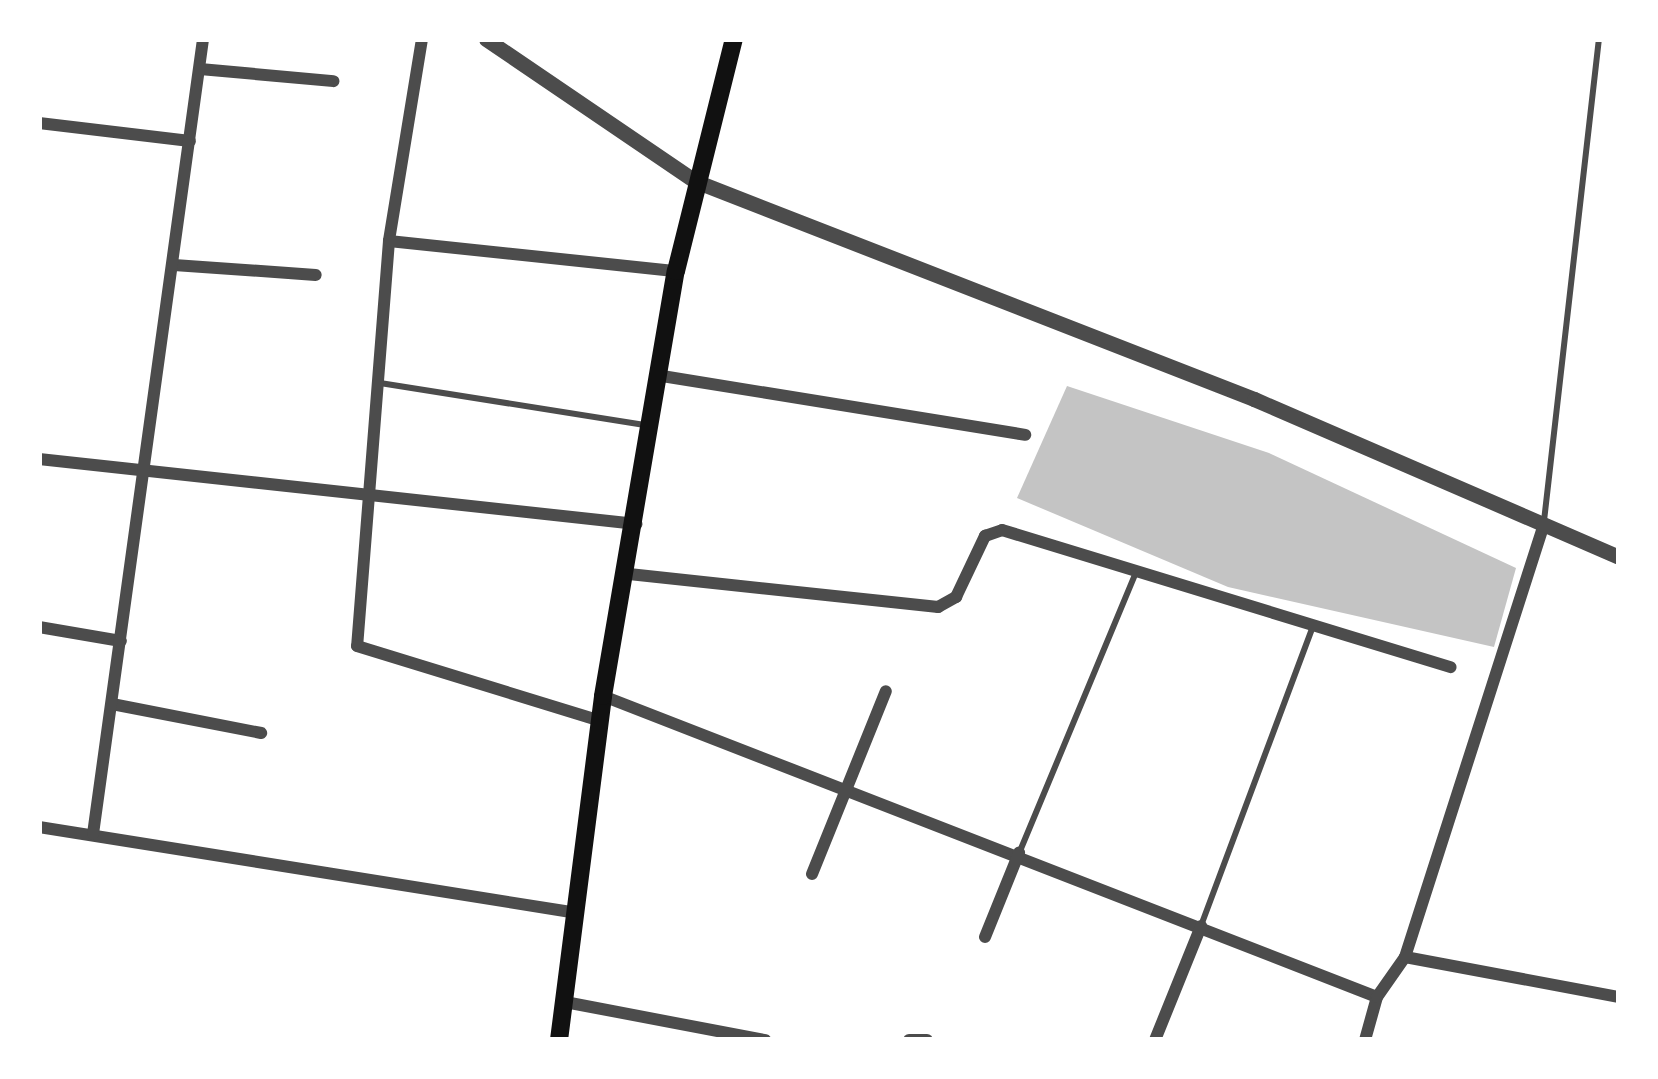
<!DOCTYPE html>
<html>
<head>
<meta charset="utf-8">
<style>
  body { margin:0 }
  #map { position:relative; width:1658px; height:1079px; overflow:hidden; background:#fff; font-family:"Roboto Condensed",sans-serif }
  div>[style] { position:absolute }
  .building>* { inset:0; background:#c4c4c4 }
  .service>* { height:6px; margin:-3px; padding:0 3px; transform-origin:3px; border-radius:3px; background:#4c4c4c }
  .minor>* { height:12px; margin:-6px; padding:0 6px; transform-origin:6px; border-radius:6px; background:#4c4c4c }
  .tertiary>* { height:15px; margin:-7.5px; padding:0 7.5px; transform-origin:7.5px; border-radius:7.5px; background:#4c4c4c }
  .secondary>* { height:18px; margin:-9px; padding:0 9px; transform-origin:9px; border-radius:9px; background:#111 }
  span { translate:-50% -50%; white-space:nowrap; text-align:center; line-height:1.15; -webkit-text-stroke:12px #fff; paint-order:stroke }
  .frame { position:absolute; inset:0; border:42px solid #fff; pointer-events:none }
</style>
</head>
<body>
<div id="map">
  <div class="building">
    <i style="clip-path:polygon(1067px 386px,1269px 453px,1516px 568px,1494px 647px,1228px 587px,1017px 498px)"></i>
  </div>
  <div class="service">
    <i style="left:380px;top:383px;width:268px;rotate:9deg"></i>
    <i style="left:1544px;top:521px;width:485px;rotate:-83.5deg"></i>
    <i style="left:1020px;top:851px;width:302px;rotate:-67.4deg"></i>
    <i style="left:1202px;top:923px;width:317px;rotate:-69.5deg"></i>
  </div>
  <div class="minor">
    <i style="left:422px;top:39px;width:205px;rotate:99.3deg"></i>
    <i style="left:389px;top:241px;width:406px;rotate:94.5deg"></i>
    <i style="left:357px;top:646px;width:255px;rotate:17.1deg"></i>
    <i style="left:200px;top:69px;width:134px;rotate:5.2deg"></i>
    <i style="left:39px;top:123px;width:152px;rotate:6.8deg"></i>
    <i style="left:389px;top:241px;width:289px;rotate:6deg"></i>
    <i style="left:174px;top:265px;width:142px;rotate:4deg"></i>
    <i style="left:662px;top:376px;width:368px;rotate:9.2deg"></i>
    <i style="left:39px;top:459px;width:601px;rotate:6.21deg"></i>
    <i style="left:629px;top:574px;width:311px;rotate:6.1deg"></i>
    <i style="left:938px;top:607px;width:21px;rotate:-29deg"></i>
    <i style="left:956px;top:597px;width:68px;rotate:-64.6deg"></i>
    <i style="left:985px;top:536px;width:18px;rotate:-19deg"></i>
    <i style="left:1002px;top:530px;width:469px;rotate:17deg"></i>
    <i style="left:39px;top:627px;width:83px;rotate:9.7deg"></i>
    <i style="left:603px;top:696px;width:830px;rotate:21.25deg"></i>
    <i style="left:112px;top:704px;width:152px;rotate:11deg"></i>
    <i style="left:39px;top:827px;width:545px;rotate:9.08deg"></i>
    <i style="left:93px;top:834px;width:803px;rotate:-82.12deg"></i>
    <i style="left:812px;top:874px;width:197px;rotate:-68deg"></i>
    <i style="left:985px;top:937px;width:91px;rotate:-68deg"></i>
    <i style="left:1405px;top:957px;width:218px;rotate:10.6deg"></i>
    <i style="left:565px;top:1002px;width:204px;rotate:10.8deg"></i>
    <i style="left:909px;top:1040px;width:18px"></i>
    <i style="left:1155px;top:1040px;width:123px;rotate:-68deg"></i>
    <i style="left:1365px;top:1040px;width:45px;rotate:-74.4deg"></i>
    <i style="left:1377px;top:997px;width:49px;rotate:-55deg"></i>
    <i style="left:1405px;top:957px;width:454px;rotate:-72.2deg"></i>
  </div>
  <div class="tertiary">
    <i style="left:486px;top:39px;width:253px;rotate:34.2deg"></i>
    <i style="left:695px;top:181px;width:600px;rotate:21.3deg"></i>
    <i style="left:1254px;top:399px;width:398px;rotate:23.4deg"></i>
  </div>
  <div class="secondary">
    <i style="left:559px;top:1040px;width:347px;rotate:-82.7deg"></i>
    <i style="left:603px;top:696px;width:431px;rotate:-80.3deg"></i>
    <i style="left:676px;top:271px;width:239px;rotate:-76deg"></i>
  </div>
  <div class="frame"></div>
</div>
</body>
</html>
